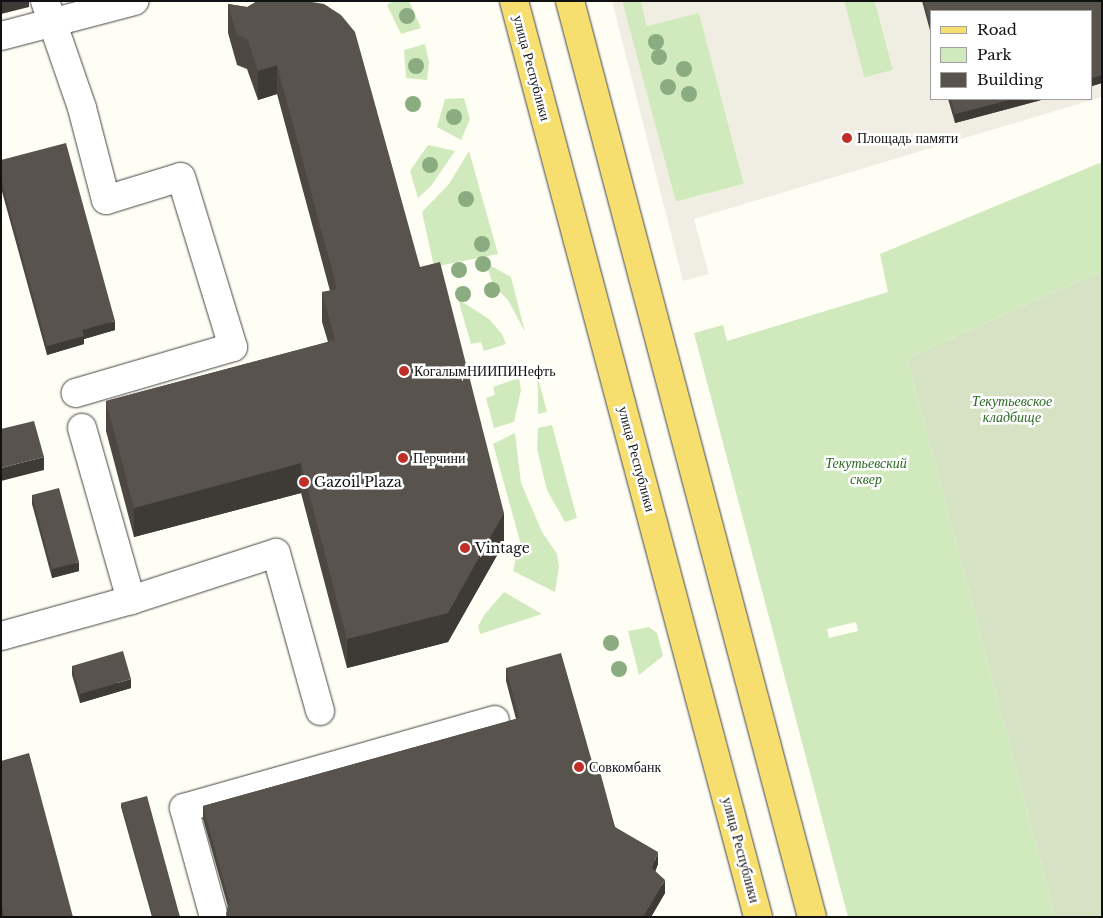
<!DOCTYPE html>
<html>
<head>
<meta charset="utf-8">
<style>
  body { margin:0 }
  #map { position:relative; width:1103px; height:918px; overflow:hidden; background:#fffef5; font-family:"Libre Baskerville",serif }
  div>[style] { position:absolute }
  .green>* { inset:0; background:#d1eabd }
  .cemetery>* { inset:0; background:#d6e2c4 }
  .plaza>* { inset:0; background:#f0eee2 }
  .roads { filter:drop-shadow(0 0 1px #444) drop-shadow(0 0 1px #444) }
  .minor>* { height:28px; margin:-14px; padding:0 14px; transform-origin:14px; border-radius:14px; background:#fff }
  .major>* { height:28px; margin:-14px; padding:0 14px; transform-origin:14px; border-radius:14px; background:#f6df6e }
  .trees>* { width:16px; height:16px; margin:-8px; border-radius:50%; background:#8aac80 }
  .wall>* { inset:0; background:#4d4742 }
  .shaded-wall>* { inset:0; background:#3e3a36 }
  .building>* { inset:0; background:#59534d }
  .dots>* { width:14px; height:14px; translate:-50% -50%; box-sizing:border-box; border:2px solid #fff; border-radius:50% }
  span { translate:-50% -50%; white-space:nowrap; text-align:center; line-height:1.15; -webkit-text-stroke:5px #fff; paint-order:stroke }
  .street-label { font-size:14px; color:#111 }
  .poi-label { font-size:14px; color:#111 }
  .left { translate:0 -50%; text-align:left }
  .park-label { font-size:14px; color:#2a6921; font-style:italic }
  .frame { position:absolute; inset:0; border:2px solid #111; pointer-events:none }
  .legend { position:absolute; left:930px; top:10px; width:162px; height:90px; box-sizing:border-box; background:#fff; border:1px solid #a0a0a0; margin:0; padding:6px 9px; list-style:none; font-size:15px; color:#111 }
  .legend li { display:flex; align-items:center; gap:10px; height:25px }
  .legend b { width:25px; border:1px solid #a0a0a0 }
</style>
</head>
<body>
<div id="map">
  <div class="green">
    <i style="clip-path:polygon(393px 1px,409px 1px,421px 28px,401px 34px,387px 5px)"></i>
    <i style="clip-path:polygon(622px 1px,641px 1px,647px 26px,699px 12px,744px 184px,675px 202px)"></i>
    <i style="clip-path:polygon(844px 1px,875px 1px,893px 70px,864px 78px)"></i>
    <i style="clip-path:polygon(425px 44px,429px 62px,427px 80px,406px 78px,404px 50px)"></i>
    <i style="clip-path:polygon(464px 98px,470px 119px,461px 140px,437px 127px,445px 99px)"></i>
    <i style="clip-path:polygon(428px 145px,455px 151px,431px 186px,418px 198px,410px 171px)"></i>
    <i style="clip-path:polygon(469px 151px,498px 254px,434px 267px,422px 212px,449px 184px)"></i>
    <i style="clip-path:polygon(evenodd,1102px 162px,1102px 271px,907px 358px,1055px 917px,848px 917px,694px 333px,723px 325px,727px 341px,888px 292px,880px 254px,1102px 162px,856px 622px,858px 631px,829px 638px,827px 629px,856px 622px)"></i>
    <i style="clip-path:polygon(486px 263px,511px 277px,525px 332px,508px 300px,493px 285px)"></i>
    <i style="clip-path:polygon(458px 299px,489px 319px,502px 334px,506px 344px,484px 351px,481px 342px,471px 344px)"></i>
    <i style="clip-path:polygon(536px 370px,547px 412px,538px 414px,538px 389px)"></i>
    <i style="clip-path:polygon(519px 378px,521px 390px,514px 422px,494px 428px,486px 398px,495px 395px,493px 387px)"></i>
    <i style="clip-path:polygon(552px 425px,577px 518px,565px 522px,547px 490px,537px 449px,538px 428px)"></i>
    <i style="clip-path:polygon(515px 433px,521px 483px,542px 532px,557px 554px,559px 567px,555px 592px,513px 571px,520px 541px,493px 444px)"></i>
    <i style="clip-path:polygon(504px 592px,542px 614px,480px 634px,478px 626px,485px 614px)"></i>
    <i style="clip-path:polygon(649px 627px,657px 633px,663px 656px,639px 675px,628px 631px)"></i>
  </div>
  <div class="cemetery">
    <i style="clip-path:polygon(1102px 271px,1102px 917px,1055px 917px,907px 358px)"></i>
  </div>
  <div class="plaza">
    <i style="clip-path:polygon(612px 1px,622px 1px,676px 202px,744px 184px,699px 13px,647px 26px,641px 1px,844px 1px,864px 78px,893px 70px,875px 1px,922px 1px,932px 38px,932px 99px,948px 99px,955px 123px,1045px 99px,1092px 99px,1092px 86px,1102px 83px,1102px 97px,694px 219px,709px 274px,683px 281px)"></i>
  </div>
  <div class="roads">
    <div class="minor">
      <i style="left:45px;top:1px;width:113px;rotate:70.9deg"></i>
      <i style="left:82px;top:108px;width:95px;rotate:75.4deg"></i>
      <i style="left:106px;top:200px;width:78px;rotate:-17deg"></i>
      <i style="left:181px;top:177px;width:178px;rotate:73deg"></i>
      <i style="left:233px;top:347px;width:164px;rotate:163.7deg"></i>
      <i style="left:1px;top:36px;width:138px;rotate:-14.7deg"></i>
      <i style="left:131px;top:600px;width:152px;rotate:-18deg"></i>
      <i style="left:276px;top:553px;width:164px;rotate:74.4deg"></i>
      <i style="left:1px;top:636px;width:135px;rotate:-15.5deg"></i>
      <i style="left:131px;top:600px;width:179px;rotate:-105.9deg"></i>
      <i style="left:214px;top:917px;width:113px;rotate:-105.4deg"></i>
      <i style="left:184px;top:808px;width:323px;rotate:-15.8deg"></i>
    </div>
    <div class="major">
      <i style="left:514px;top:1px;width:948px;rotate:75.08deg"></i>
      <i style="left:570px;top:1px;width:947px;rotate:75.2deg"></i>
    </div>
  </div>
  <div class="trees">
    <i style="left:407px;top:16px"></i>
    <i style="left:656px;top:42px"></i>
    <i style="left:659px;top:57px"></i>
    <i style="left:416px;top:66px"></i>
    <i style="left:684px;top:69px"></i>
    <i style="left:668px;top:87px"></i>
    <i style="left:689px;top:94px"></i>
    <i style="left:413px;top:104px"></i>
    <i style="left:454px;top:117px"></i>
    <i style="left:430px;top:165px"></i>
    <i style="left:466px;top:199px"></i>
    <i style="left:482px;top:244px"></i>
    <i style="left:483px;top:264px"></i>
    <i style="left:459px;top:270px"></i>
    <i style="left:492px;top:290px"></i>
    <i style="left:463px;top:294px"></i>
    <i style="left:611px;top:643px"></i>
    <i style="left:619px;top:669px"></i>
  </div>
  <div class="wall">
    <i style="clip-path:polygon(922px 1px,1102px 1px,1102px 83px,1092px 86px,1092px 11px,932px 11px,932px 38px)"></i>
    <i style="clip-path:polygon(228px 4px,247px 7px,420px 267px,504px 543px,448px 642px,347px 668px,301px 493px,134px 537px,106px 431px,106px 401px,328px 342px,322px 322px,322px 292px,330px 291px,277px 94px,258px 100px,247px 69px,237px 65px,228px 33px)"></i>
    <i style="clip-path:polygon(948px 99px,1045px 99px,955px 123px)"></i>
    <i style="clip-path:polygon(1px 160px,115px 330px,84px 339px,84px 344px,47px 355px,1px 188px)"></i>
    <i style="clip-path:polygon(32px 495px,79px 571px,52px 578px,32px 504px)"></i>
    <i style="clip-path:polygon(72px 666px,131px 688px,80px 703px,72px 675px)"></i>
    <i style="clip-path:polygon(506px 668px,593px 765px,615px 827px,658px 864px,655px 871px,665px 893px,651px 917px,226px 917px,228px 907px,203px 819px,203px 806px,516px 719px,506px 681px)"></i>
    <i style="clip-path:polygon(1px 761px,73px 917px,1px 917px)"></i>
    <i style="clip-path:polygon(121px 803px,180px 917px,152px 917px,121px 807px)"></i>
  </div>
  <div class="shaded-wall">
    <i style="clip-path:polygon(1px 1px,29px 1px,29px 7px,1px 14px)"></i>
    <i style="clip-path:polygon(277px 65px,277px 94px,258px 100px,258px 71px)"></i>
    <i style="clip-path:polygon(1102px 75px,1102px 83px,1092px 86px,1092px 78px)"></i>
    <i style="clip-path:polygon(1013px 99px,1045px 99px,955px 123px,955px 114px)"></i>
    <i style="clip-path:polygon(115px 321px,115px 330px,84px 339px,84px 344px,47px 355px,47px 346px,82px 330px)"></i>
    <i style="clip-path:polygon(44px 457px,44px 470px,1px 481px,1px 468px)"></i>
    <i style="clip-path:polygon(301px 463px,301px 493px,134px 537px,134px 508px)"></i>
    <i style="clip-path:polygon(504px 513px,504px 543px,448px 642px,347px 668px,347px 639px)"></i>
    <i style="clip-path:polygon(79px 562px,79px 571px,52px 578px,52px 569px)"></i>
    <i style="clip-path:polygon(131px 679px,131px 688px,80px 703px,80px 694px)"></i>
    <i style="clip-path:polygon(658px 852px,658px 864px,652px 881px,652px 868px)"></i>
    <i style="clip-path:polygon(665px 880px,665px 893px,651px 917px,643px 917px)"></i>
  </div>
  <div class="building">
    <i style="clip-path:polygon(257px 1px,306px 1px,324px 4px,341px 15px,355px 32px,420px 267px,440px 262px,504px 513px,448px 613px,347px 639px,301px 463px,134px 508px,106px 401px,335px 340px,322px 292px,337px 289px,277px 65px,258px 71px,247px 39px,237px 35px,228px 4px,247px 7px)"></i>
    <i style="clip-path:polygon(924px 1px,1102px 1px,1102px 75px,1092px 78px,1092px 11px,932px 11px,932px 29px)"></i>
    <i style="clip-path:polygon(951px 99px,1013px 99px,955px 114px)"></i>
    <i style="clip-path:polygon(66px 143px,115px 321px,82px 330px,84px 336px,47px 346px,1px 179px,1px 160px)"></i>
    <i style="clip-path:polygon(34px 421px,44px 457px,1px 468px,1px 429px)"></i>
    <i style="clip-path:polygon(59px 488px,79px 562px,52px 569px,32px 495px)"></i>
    <i style="clip-path:polygon(123px 651px,131px 679px,80px 694px,72px 666px)"></i>
    <i style="clip-path:polygon(561px 653px,593px 765px,598px 764px,615px 827px,658px 852px,652px 868px,665px 880px,643px 917px,227px 917px,226px 914px,229px 900px,203px 806px,519px 718px,506px 668px)"></i>
    <i style="clip-path:polygon(29px 753px,73px 917px,5px 917px,1px 904px,1px 761px)"></i>
    <i style="clip-path:polygon(147px 796px,180px 917px,153px 917px,121px 803px)"></i>
  </div>
  <div class="dots">
    <i style="left:847px;top:138px;background:#c02e29"></i>
    <i style="left:404px;top:371px;background:#c02e29"></i>
    <i style="left:403px;top:458px;background:#c02e29"></i>
    <i style="left:304px;top:482px;background:#c02e29"></i>
    <i style="left:465px;top:548px;background:#c02e29"></i>
    <i style="left:579px;top:767px;background:#c02e29"></i>
  </div>
  <div class="street-label">
    <span style="left:532px;top:68px;rotate:75deg">улица Республики</span>
    <span style="left:637px;top:459px;rotate:75deg">улица Республики</span>
    <span style="left:741px;top:850px;rotate:75deg">улица Республики</span>
  </div>
  <div class="poi-label">
    <span class="left" style="left:857px;top:138px">Площадь памяти</span>
    <span class="left" style="left:414px;top:371px">КогалымНИИПИНефть</span>
    <span class="left" style="left:413px;top:458px">Перчини</span>
    <span class="left" style="left:314px;top:482px">Gazoil Plaza</span>
    <span class="left" style="left:475px;top:548px">Vintage</span>
    <span class="left" style="left:589px;top:767px">Совкомбанк</span>
  </div>
  <div class="park-label">
    <span style="left:1012px;top:409px">Текутьевское<br>кладбище</span>
    <span style="left:866px;top:471px">Текутьевский<br>сквер</span>
  </div>
  <div class="frame"></div>
  <ul class="legend">
  <li><b style="height:6px;background:#f6df6e"></b>Road</li>
  <li><b style="height:14px;background:#d1eabd"></b>Park</li>
  <li><b style="height:14px;background:#59534d"></b>Building</li>
  </ul>
</div>
</body>
</html>
